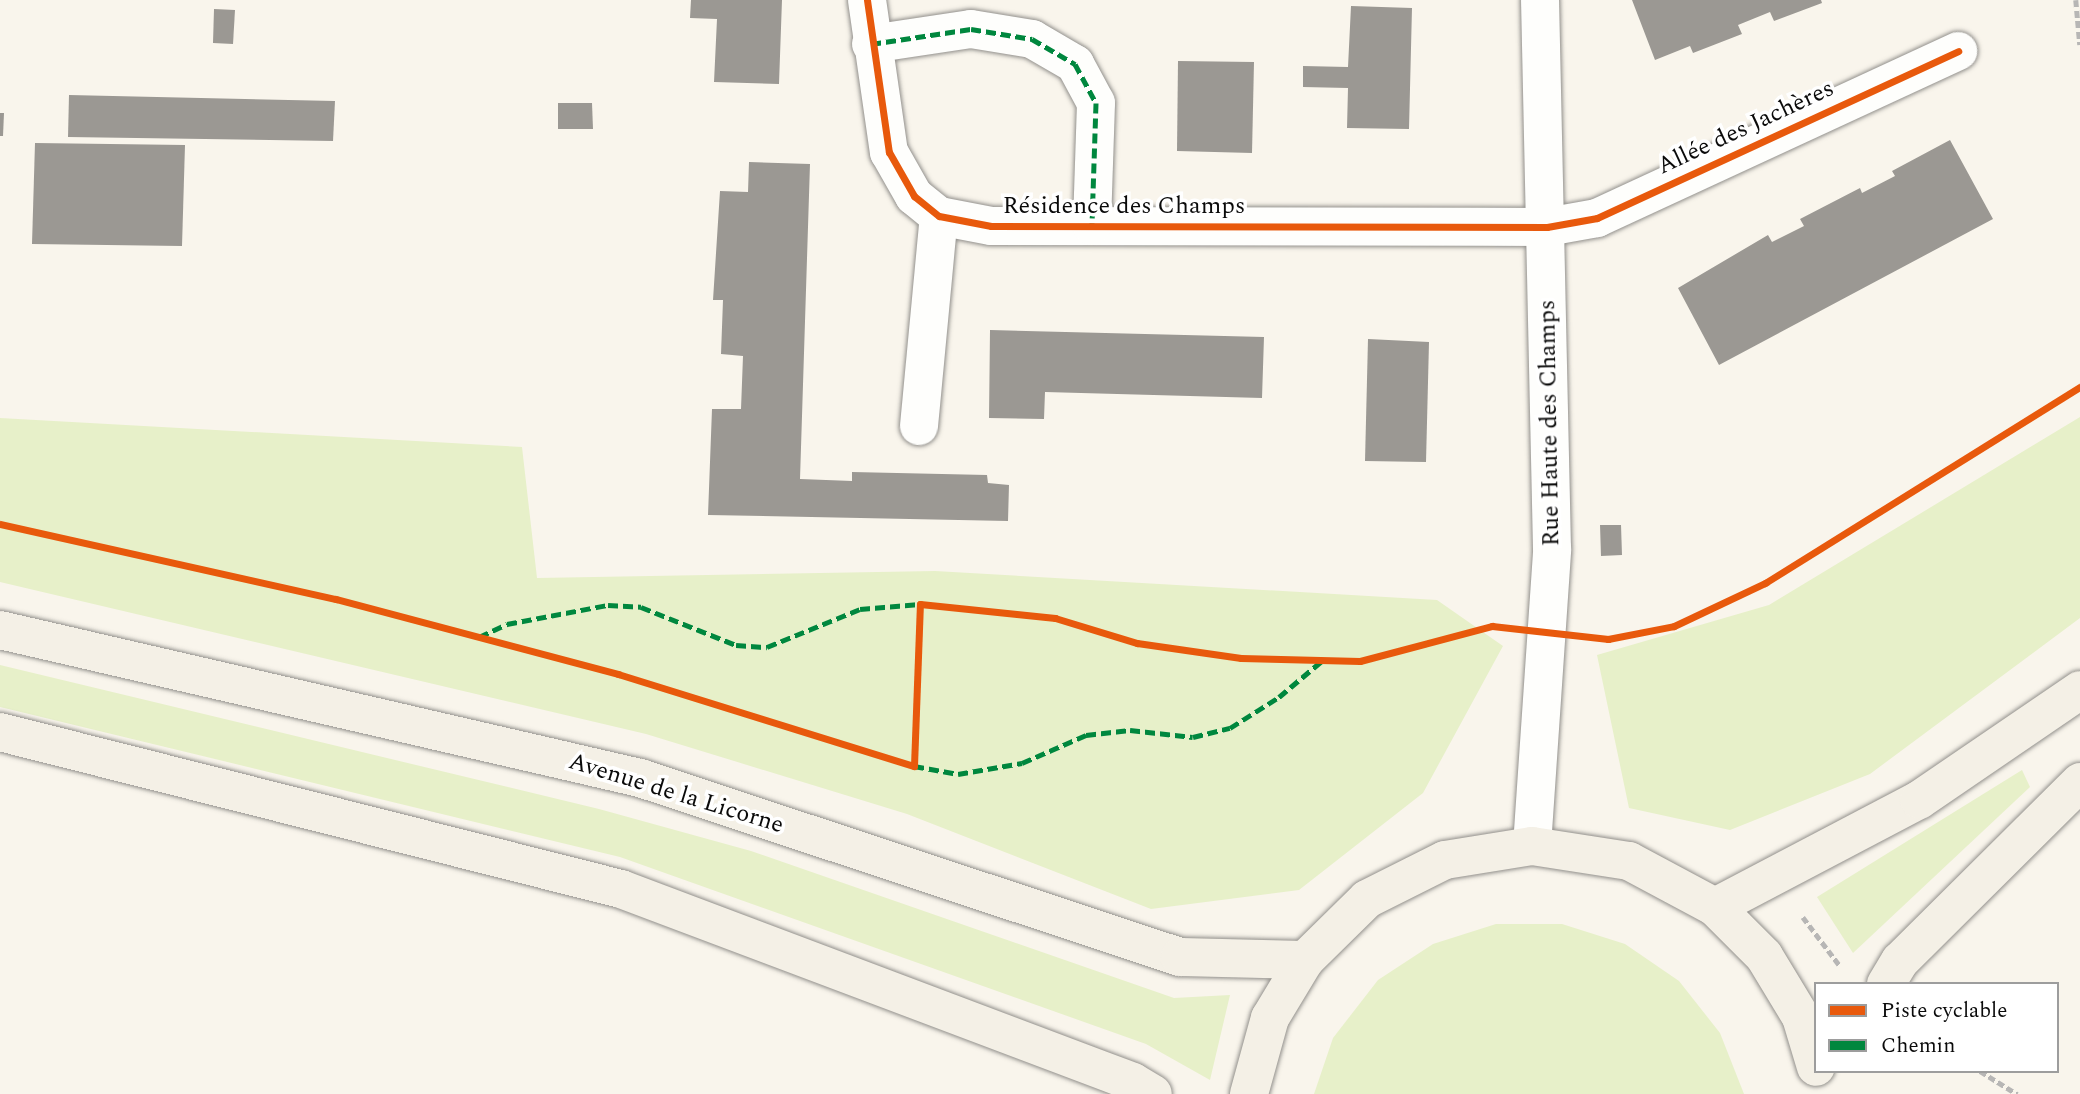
<!DOCTYPE html>
<html>
<head>
<meta charset="utf-8">
<style>
  body { margin:0 }
  #map { position:relative; width:2080px; height:1094px; overflow:hidden; background:#f9f5ec; font-family:Spectral,serif }
  div>[style] { position:absolute }
  .green>* { inset:0; background:#e7f0c9 }
  .building>* { inset:0; background:#9b9893 }
  .path>* { height:4.5px; margin-top:-2.25px; transform-origin:0; background:repeating-linear-gradient(90deg,#b7b6b5 0 7px,transparent 0 10.5px) }
  .roads { filter:drop-shadow(0 0 2px #92908c) drop-shadow(0 0 2px #92908c) }
  .minor>* { height:38px; margin:-19px; padding:0 19px; transform-origin:19px; border-radius:19px; background:#fefefc }
  .secondary>* { height:38px; margin:-19px; padding:0 19px; transform-origin:19px; border-radius:19px; background:#f4f0e6 }
  .quiet>* { height:5px; margin-top:-2.5px; transform-origin:0; background:repeating-linear-gradient(90deg,#00873e 0 10px,transparent 0 15px) }
  .cycleway>* { height:7px; margin:-3.5px; padding:0 3.5px; transform-origin:3.5px; border-radius:3.5px; background:#e8590c }
  span { translate:-50% -50%; white-space:nowrap; text-align:center; line-height:1.15; -webkit-text-stroke:7px #fff; paint-order:stroke }
  .street-label { font-size:24px; color:#0a0a0a }
  .legend { position:absolute; left:1814px; top:982px; width:245px; height:91px; box-sizing:border-box; background:#fff; border:2px solid #9d9d9d; margin:0; padding:9px 12px; list-style:none; font-size:21px; color:#0a0a0a }
  .legend li { display:flex; align-items:center; gap:14px; height:35px }
  .legend b { width:35px; border:2px solid #9d9d9d }
</style>
</head>
<body>
<div id="map">
  <div class="green">
    <i style="clip-path:polygon(2080px 417px,2080px 618px,1870px 774px,1730px 830px,1629px 808px,1597px 655px,1769px 605px)"></i>
    <i style="clip-path:polygon(0 418px,522px 447px,537px 578px,935px 571px,1437px 600px,1503px 646px,1423px 793px,1299px 890px,1151px 909px,907px 814px,646px 734px,0 582px)"></i>
    <i style="clip-path:polygon(0 665px,599px 809px,751px 851px,1174px 998px,1230px 995px,1210px 1080px,1146px 1044px,620px 857px,0 707px)"></i>
    <i style="clip-path:polygon(2022px 770px,2030px 787px,1853px 953px,1817px 897px)"></i>
    <i style="clip-path:polygon(1496px 924px,1562px 924px,1625px 944px,1679px 981px,1720px 1033px,1744px 1094px,1314px 1094px,1333px 1038px,1378px 980px,1433px 944px)"></i>
  </div>
  <div class="building">
    <i style="clip-path:polygon(691px 0,782px 0,779px 84px,714px 82px,717px 19px,690px 18px)"></i>
    <i style="clip-path:polygon(1632px 0,1821px 0,1822px 3px,1774px 21px,1770px 12px,1738px 25px,1742px 34px,1693px 53px,1690px 46px,1655px 60px)"></i>
    <i style="clip-path:polygon(1351px 6px,1412px 8px,1409px 129px,1347px 128px,1348px 88px,1303px 87px,1303px 66px,1348px 67px)"></i>
    <i style="clip-path:polygon(214px 9px,235px 10px,233px 44px,213px 43px)"></i>
    <i style="clip-path:polygon(1178px 61px,1254px 62px,1252px 153px,1177px 151px)"></i>
    <i style="clip-path:polygon(69px 95px,335px 101px,333px 141px,68px 137px)"></i>
    <i style="clip-path:polygon(558px 103px,592px 103px,593px 129px,558px 129px)"></i>
    <i style="clip-path:polygon(0 113px,4px 113px,3px 136px,0 136px)"></i>
    <i style="clip-path:polygon(1950px 140px,1993px 219px,1719px 365px,1678px 288px,1768px 235px,1772px 242px,1804px 226px,1800px 219px,1860px 188px,1862px 193px,1895px 176px,1892px 171px)"></i>
    <i style="clip-path:polygon(35px 143px,185px 145px,182px 246px,32px 244px)"></i>
    <i style="clip-path:polygon(749px 162px,810px 164px,800px 479px,852px 481px,852px 472px,987px 475px,988px 483px,1009px 485px,1008px 521px,708px 515px,712px 409px,741px 409px,743px 356px,721px 354px,723px 300px,713px 300px,720px 191px,748px 192px)"></i>
    <i style="clip-path:polygon(990px 330px,1264px 337px,1262px 398px,1045px 392px,1044px 419px,989px 418px)"></i>
    <i style="clip-path:polygon(1368px 339px,1429px 342px,1426px 462px,1365px 461px)"></i>
    <i style="clip-path:polygon(1600px 525px,1621px 525px,1622px 555px,1601px 556px)"></i>
  </div>
  <div class="path">
    <i style="left:2076px;top:0;width:45px;rotate:84.9deg"></i>
    <i style="left:1803px;top:917px;width:61px;rotate:52.9deg"></i>
    <i style="left:1980px;top:1071px;width:44px;rotate:31.9deg"></i>
  </div>
  <div class="roads">
    <div class="minor">
      <i style="left:867px;top:0;width:154px;rotate:81.8deg"></i>
      <i style="left:889px;top:152px;width:51px;rotate:60.4deg"></i>
      <i style="left:914px;top:196px;width:32px;rotate:39deg"></i>
      <i style="left:939px;top:216px;width:53px;rotate:10.9deg"></i>
      <i style="left:991px;top:226px;width:556px;rotate:0.1deg"></i>
      <i style="left:1547px;top:227px;width:51px;rotate:-10.2deg"></i>
      <i style="left:1597px;top:218px;width:398px;rotate:-24.8deg"></i>
      <i style="left:871px;top:44px;width:101px;rotate:-8.5deg"></i>
      <i style="left:971px;top:29px;width:62px;rotate:9.3deg"></i>
      <i style="left:1032px;top:39px;width:50px;rotate:30.2deg"></i>
      <i style="left:1075px;top:64px;width:44px;rotate:61.7deg"></i>
      <i style="left:1096px;top:103px;width:123px;rotate:91.9deg"></i>
      <i style="left:919px;top:426px;width:211px;rotate:-84.6deg"></i>
      <i style="left:1532px;top:846px;width:298px;rotate:-86.1deg"></i>
      <i style="left:1552px;top:549px;width:549px;rotate:-91.25deg"></i>
    </div>
    <div class="secondary">
      <i style="left:0;top:630px;width:657px;rotate:13.02deg"></i>
      <i style="left:640px;top:778px;width:569px;rotate:18.34deg"></i>
      <i style="left:1180px;top:957px;width:125px;rotate:1.4deg"></i>
      <i style="left:0;top:732px;width:641px;rotate:14.19deg"></i>
      <i style="left:621px;top:889px;width:547px;rotate:20.65deg"></i>
      <i style="left:1133px;top:1082px;width:23px;rotate:31deg"></i>
      <i style="left:1715px;top:907px;width:230px;rotate:-27.7deg"></i>
      <i style="left:1919px;top:800px;width:195px;rotate:-34.3deg"></i>
      <i style="left:1886px;top:984px;width:27px;rotate:-59deg"></i>
      <i style="left:1900px;top:961px;width:254px;rotate:-44.8deg"></i>
      <i style="left:1249px;top:1094px;width:79px;rotate:-74.6deg"></i>
      <i style="left:1270px;top:1018px;width:68px;rotate:-58.9deg"></i>
      <i style="left:1305px;top:960px;width:87px;rotate:-44.5deg"></i>
      <i style="left:1367px;top:899px;width:87px;rotate:-26.6deg"></i>
      <i style="left:1445px;top:860px;width:88px;rotate:-9.1deg"></i>
      <i style="left:1532px;top:846px;width:98px;rotate:8.8deg"></i>
      <i style="left:1629px;top:861px;width:98px;rotate:28.1deg"></i>
      <i style="left:1715px;top:907px;width:69px;rotate:45deg"></i>
      <i style="left:1764px;top:956px;width:71px;rotate:58.8deg"></i>
      <i style="left:1801px;top:1017px;width:52px;rotate:73.3deg"></i>
    </div>
  </div>
  <div class="quiet">
    <i style="left:871px;top:44px;width:101px;rotate:-8.5deg"></i>
    <i style="left:971px;top:29px;width:62px;rotate:9.3deg"></i>
    <i style="left:1032px;top:39px;width:50px;rotate:30.2deg"></i>
    <i style="left:1075px;top:64px;width:44px;rotate:61.7deg"></i>
    <i style="left:1096px;top:103px;width:123px;rotate:91.9deg"></i>
    <i style="left:479px;top:637px;width:31px;rotate:-25deg"></i>
    <i style="left:507px;top:624px;width:103px;rotate:-10.7deg"></i>
    <i style="left:608px;top:605px;width:33px;rotate:3deg"></i>
    <i style="left:641px;top:607px;width:102px;rotate:21.8deg"></i>
    <i style="left:736px;top:645px;width:31px;rotate:4deg"></i>
    <i style="left:767px;top:647px;width:100px;rotate:-22.2deg"></i>
    <i style="left:860px;top:609px;width:60px;rotate:-4.8deg"></i>
    <i style="left:914px;top:766px;width:45px;rotate:10.3deg"></i>
    <i style="left:958px;top:774px;width:65px;rotate:-9.8deg"></i>
    <i style="left:1022px;top:763px;width:70px;rotate:-23.6deg"></i>
    <i style="left:1086px;top:735px;width:44px;rotate:-6.5deg"></i>
    <i style="left:1130px;top:730px;width:63px;rotate:6.3deg"></i>
    <i style="left:1193px;top:737px;width:38px;rotate:-14deg"></i>
    <i style="left:1230px;top:728px;width:58px;rotate:-32.3deg"></i>
    <i style="left:1279px;top:697px;width:57px;rotate:-40.1deg"></i>
  </div>
  <div class="cycleway">
    <i style="left:867px;top:0;width:154px;rotate:81.8deg"></i>
    <i style="left:889px;top:152px;width:51px;rotate:60.4deg"></i>
    <i style="left:914px;top:196px;width:32px;rotate:39deg"></i>
    <i style="left:939px;top:216px;width:53px;rotate:10.9deg"></i>
    <i style="left:991px;top:226px;width:556px;rotate:0.1deg"></i>
    <i style="left:1547px;top:227px;width:51px;rotate:-10.2deg"></i>
    <i style="left:1597px;top:218px;width:398px;rotate:-24.8deg"></i>
    <i style="left:0;top:524px;width:344px;rotate:12.6deg"></i>
    <i style="left:336px;top:599px;width:292px;rotate:14.9deg"></i>
    <i style="left:618px;top:674px;width:310px;rotate:17.3deg"></i>
    <i style="left:914px;top:766px;width:162px;rotate:-87.9deg"></i>
    <i style="left:920px;top:604px;width:136px;rotate:5.9deg"></i>
    <i style="left:1055px;top:618px;width:86px;rotate:17deg"></i>
    <i style="left:1137px;top:643px;width:105px;rotate:8.2deg"></i>
    <i style="left:1241px;top:658px;width:119px;rotate:1.4deg"></i>
    <i style="left:1360px;top:661px;width:137px;rotate:-14.9deg"></i>
    <i style="left:1492px;top:626px;width:117px;rotate:6.4deg"></i>
    <i style="left:1608px;top:639px;width:67px;rotate:-11.1deg"></i>
    <i style="left:1674px;top:626px;width:101px;rotate:-25.3deg"></i>
    <i style="left:1765px;top:583px;width:371px;rotate:-31.9deg"></i>
  </div>
  <div class="street-label">
    <span style="left:1746px;top:128px;rotate:-25deg">Allée des Jachères</span>
    <span style="left:1124px;top:207px">Résidence des Champs</span>
    <span style="left:1550px;top:423px;rotate:-91deg">Rue Haute des Champs</span>
    <span style="left:676px;top:794px;rotate:17deg">Avenue de la Licorne</span>
  </div>
  <ul class="legend">
  <li><b style="height:9px;background:#e8590c"></b>Piste cyclable</li>
  <li><b style="height:9px;background:#00873e"></b>Chemin</li>
  </ul>
</div>
</body>
</html>
